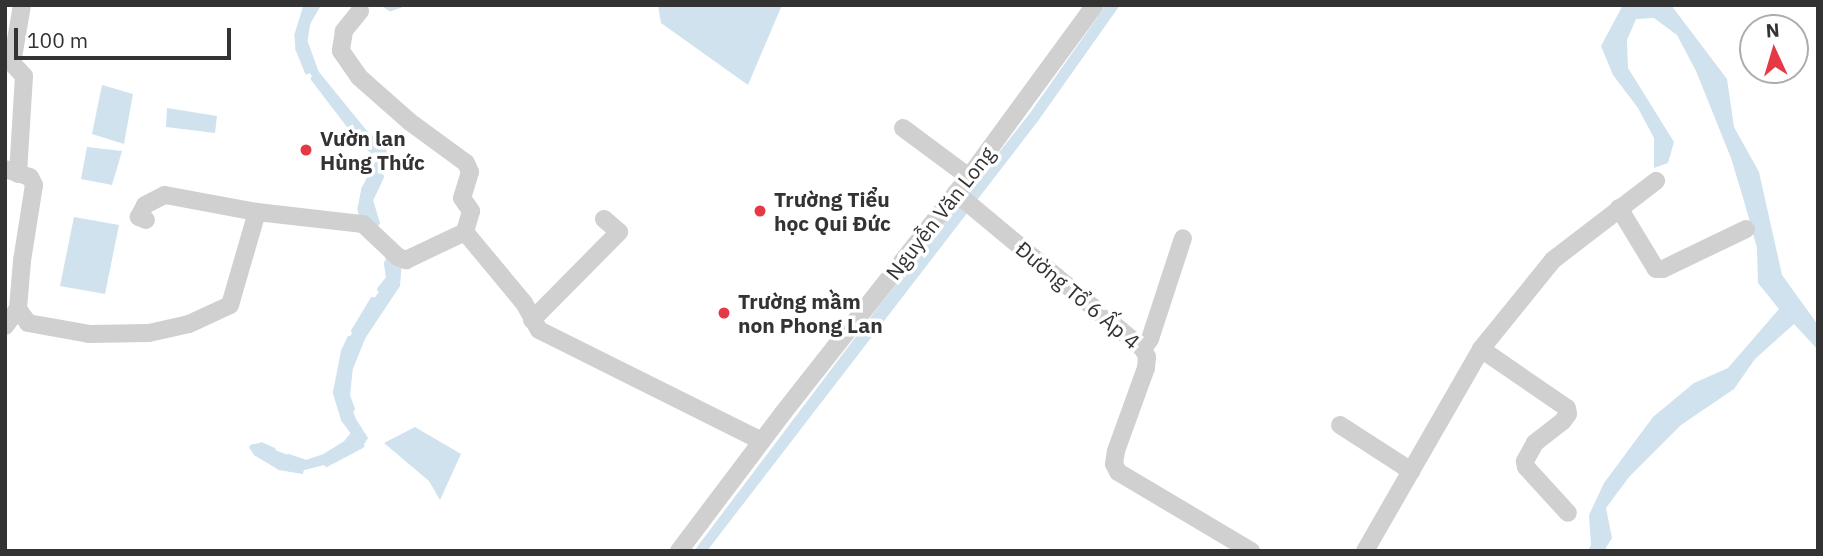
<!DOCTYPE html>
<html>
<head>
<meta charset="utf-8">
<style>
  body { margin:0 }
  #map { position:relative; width:1823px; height:556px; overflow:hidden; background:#fff; font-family:"IBM Plex Sans",sans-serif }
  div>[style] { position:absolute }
  .water>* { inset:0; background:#cfe2ee }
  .stream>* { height:4.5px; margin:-2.25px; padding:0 2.25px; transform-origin:2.25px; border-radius:2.25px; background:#cfe2ee }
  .minor>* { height:18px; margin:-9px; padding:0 9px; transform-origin:9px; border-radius:9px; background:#d0d0d0 }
  .dots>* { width:19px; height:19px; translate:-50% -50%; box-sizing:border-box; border:4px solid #fff; border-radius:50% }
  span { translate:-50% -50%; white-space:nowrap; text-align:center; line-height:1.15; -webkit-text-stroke:7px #fff; paint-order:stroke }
  .poi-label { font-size:21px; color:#333; font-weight:700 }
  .left { translate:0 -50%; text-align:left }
  .street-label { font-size:21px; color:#333 }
  .frame { position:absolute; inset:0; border:7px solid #333; pointer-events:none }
  .north { position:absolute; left:1739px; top:14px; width:70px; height:70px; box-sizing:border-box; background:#fff; border:2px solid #adadad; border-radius:50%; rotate:356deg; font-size:19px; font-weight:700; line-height:28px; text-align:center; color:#333 }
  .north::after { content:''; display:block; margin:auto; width:24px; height:32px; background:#e63946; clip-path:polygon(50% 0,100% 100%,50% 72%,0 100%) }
  .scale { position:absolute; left:14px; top:28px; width:217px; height:32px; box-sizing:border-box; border:4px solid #333; border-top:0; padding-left:9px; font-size:21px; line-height:24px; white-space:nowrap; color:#333; -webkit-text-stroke:5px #fff; paint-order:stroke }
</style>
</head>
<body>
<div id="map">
  <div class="water">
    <i style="clip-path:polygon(306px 5px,318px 5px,308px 22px,305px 41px,316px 72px,365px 132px,383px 149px,388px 160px,370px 200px,377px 227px,399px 262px,400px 274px,397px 285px,363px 336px,350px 368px,347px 395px,356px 419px,368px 438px,365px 443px,328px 464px,297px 472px,279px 467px,256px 453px,252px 447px,262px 445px,306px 462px,324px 456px,346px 442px,353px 433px,343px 419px,335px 392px,343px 351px,355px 327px,388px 278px,385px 255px,360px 217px,364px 188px,378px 162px,375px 152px,362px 142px,308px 71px,298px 49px,297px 35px)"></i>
    <i style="clip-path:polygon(658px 5px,782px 5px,748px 85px,661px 23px)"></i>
    <i style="clip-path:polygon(1106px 5px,1120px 5px,1038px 121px,707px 551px,694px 551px,882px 302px,1030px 113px)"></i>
    <i style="clip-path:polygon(1623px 5px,1671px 5px,1727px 79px,1734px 127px,1759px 172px,1782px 275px,1818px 325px,1818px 350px,1794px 324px,1755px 359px,1734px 389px,1681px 425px,1629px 477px,1606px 508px,1612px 538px,1604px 551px,1588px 551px,1591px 545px,1589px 515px,1604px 483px,1653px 417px,1694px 383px,1728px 368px,1779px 309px,1758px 283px,1757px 248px,1744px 201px,1731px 158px,1696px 71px,1677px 35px,1654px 18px,1636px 19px,1627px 40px,1628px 68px,1674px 142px,1668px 163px,1654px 168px,1654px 138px,1638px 108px,1613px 75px,1601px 46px)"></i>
    <i style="clip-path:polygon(102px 85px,133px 94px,124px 144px,92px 134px)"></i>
    <i style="clip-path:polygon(167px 108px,217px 116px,215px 133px,166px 127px)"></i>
    <i style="clip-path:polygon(87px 147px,122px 151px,112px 185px,81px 179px)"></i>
    <i style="clip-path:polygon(74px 217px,119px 225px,105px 294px,60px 286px)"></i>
    <i style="clip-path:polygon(415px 427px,461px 454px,440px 500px,429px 481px,384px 443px)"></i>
  </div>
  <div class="stream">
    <i style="left:306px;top:5px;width:31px;rotate:107deg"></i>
    <i style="left:297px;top:35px;width:14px;rotate:86deg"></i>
    <i style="left:298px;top:49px;width:24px;rotate:68deg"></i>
    <i style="left:318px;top:5px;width:20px;rotate:120deg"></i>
    <i style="left:308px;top:22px;width:19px;rotate:99deg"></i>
    <i style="left:305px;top:41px;width:33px;rotate:70deg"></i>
    <i style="left:316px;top:72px;width:77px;rotate:50.8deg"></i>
    <i style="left:365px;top:132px;width:25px;rotate:43deg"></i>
    <i style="left:383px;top:149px;width:12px;rotate:66deg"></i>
    <i style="left:388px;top:160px;width:9px;rotate:117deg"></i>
    <i style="left:385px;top:5px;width:6px;rotate:31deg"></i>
    <i style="left:390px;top:8px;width:10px;rotate:-17deg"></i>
    <i style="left:313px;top:78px;width:81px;rotate:52.6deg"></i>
    <i style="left:362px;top:142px;width:16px;rotate:40deg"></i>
    <i style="left:374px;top:152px;width:11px;rotate:68deg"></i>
    <i style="left:378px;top:162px;width:30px;rotate:118deg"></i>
    <i style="left:364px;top:188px;width:20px;rotate:101deg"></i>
    <i style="left:360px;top:208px;width:11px;rotate:80deg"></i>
    <i style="left:377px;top:223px;width:24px;rotate:-107deg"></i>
    <i style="left:370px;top:200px;width:26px;rotate:-65deg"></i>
    <i style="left:379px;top:289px;width:14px;rotate:-51deg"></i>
    <i style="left:388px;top:278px;width:15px;rotate:-98deg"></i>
    <i style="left:353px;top:331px;width:37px;rotate:-59deg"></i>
    <i style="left:352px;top:409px;width:15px;rotate:-110deg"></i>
    <i style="left:347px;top:395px;width:27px;rotate:-84deg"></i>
    <i style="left:350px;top:368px;width:35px;rotate:-68deg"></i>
    <i style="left:363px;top:336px;width:61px;rotate:-56.3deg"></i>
    <i style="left:397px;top:285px;width:21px;rotate:-85deg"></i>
    <i style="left:273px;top:450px;width:12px;rotate:-156deg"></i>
    <i style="left:262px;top:445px;width:10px;rotate:169deg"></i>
    <i style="left:252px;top:447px;width:7px;rotate:56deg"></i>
    <i style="left:256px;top:453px;width:27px;rotate:31deg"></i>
    <i style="left:279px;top:467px;width:22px;rotate:10deg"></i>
    <i style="left:288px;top:456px;width:19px;rotate:18deg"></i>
    <i style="left:306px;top:462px;width:19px;rotate:-18deg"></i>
    <i style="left:324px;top:456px;width:26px;rotate:-32deg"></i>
    <i style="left:346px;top:442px;width:11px;rotate:-52deg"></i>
    <i style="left:353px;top:433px;width:17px;rotate:-126deg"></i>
    <i style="left:343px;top:419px;width:28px;rotate:-107deg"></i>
    <i style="left:335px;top:392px;width:42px;rotate:-79deg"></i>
    <i style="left:343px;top:351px;width:14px;rotate:-65deg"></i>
    <i style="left:326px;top:464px;width:40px;rotate:-28deg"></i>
  </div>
  <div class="minor">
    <i style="left:360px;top:11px;width:26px;rotate:129deg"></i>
    <i style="left:344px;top:31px;width:20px;rotate:99deg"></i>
    <i style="left:341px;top:51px;width:32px;rotate:55deg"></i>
    <i style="left:359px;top:77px;width:68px;rotate:41.4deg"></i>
    <i style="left:410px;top:122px;width:69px;rotate:36.2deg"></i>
    <i style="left:466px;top:163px;width:10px;rotate:66deg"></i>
    <i style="left:470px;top:172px;width:27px;rotate:107deg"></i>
    <i style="left:462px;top:198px;width:16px;rotate:55deg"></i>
    <i style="left:471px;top:211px;width:22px;rotate:106deg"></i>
    <i style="left:903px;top:128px;width:82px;rotate:36.6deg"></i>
    <i style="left:5px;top:169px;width:26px;rotate:18deg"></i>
    <i style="left:30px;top:177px;width:9px;rotate:63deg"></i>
    <i style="left:34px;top:185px;width:77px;rotate:99deg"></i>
    <i style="left:22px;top:261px;width:48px;rotate:94.8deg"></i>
    <i style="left:18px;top:309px;width:17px;rotate:54deg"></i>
    <i style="left:28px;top:323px;width:62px;rotate:10.2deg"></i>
    <i style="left:89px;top:334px;width:60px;rotate:-1deg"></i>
    <i style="left:149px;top:333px;width:41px;rotate:-12.7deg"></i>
    <i style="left:189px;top:324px;width:45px;rotate:-24.9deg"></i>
    <i style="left:230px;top:305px;width:97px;rotate:-73.8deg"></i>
    <i style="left:18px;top:174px;width:98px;rotate:-86.5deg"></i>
    <i style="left:24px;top:76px;width:18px;rotate:-133deg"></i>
    <i style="left:12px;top:63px;width:59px;rotate:-80.2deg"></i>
    <i style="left:956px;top:193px;width:244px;rotate:39.8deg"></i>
    <i style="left:1143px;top:349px;width:9px;rotate:63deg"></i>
    <i style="left:1147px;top:357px;width:11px;rotate:95deg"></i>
    <i style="left:1146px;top:368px;width:88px;rotate:109.9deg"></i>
    <i style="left:1116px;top:451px;width:13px;rotate:99deg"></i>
    <i style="left:1114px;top:464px;width:9px;rotate:63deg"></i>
    <i style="left:1118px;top:472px;width:155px;rotate:30.7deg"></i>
    <i style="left:1619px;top:208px;width:71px;rotate:58.8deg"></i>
    <i style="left:1656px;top:269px;width:7px"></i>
    <i style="left:1663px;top:269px;width:92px;rotate:-25.7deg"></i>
    <i style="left:146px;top:220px;width:8px;rotate:-157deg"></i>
    <i style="left:139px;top:217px;width:13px;rotate:-63deg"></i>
    <i style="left:145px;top:205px;width:22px;rotate:-27deg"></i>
    <i style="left:165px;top:195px;width:94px;rotate:10.5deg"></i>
    <i style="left:257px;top:212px;width:107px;rotate:6.5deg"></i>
    <i style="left:363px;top:224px;width:48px;rotate:43.3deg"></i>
    <i style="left:398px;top:257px;width:9px;rotate:21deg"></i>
    <i style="left:406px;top:260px;width:65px;rotate:-25.4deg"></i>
    <i style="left:465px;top:232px;width:92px;rotate:50.3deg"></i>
    <i style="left:524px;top:303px;width:31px;rotate:61deg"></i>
    <i style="left:539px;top:330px;width:249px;rotate:26.5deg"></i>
    <i style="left:532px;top:320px;width:124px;rotate:-45.3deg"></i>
    <i style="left:619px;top:232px;width:20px;rotate:-139deg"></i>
    <i style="left:5px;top:326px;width:21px;rotate:-53deg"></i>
    <i style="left:1143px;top:349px;width:12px;rotate:-55deg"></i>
    <i style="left:1150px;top:339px;width:106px;rotate:-71.9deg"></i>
    <i style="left:1481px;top:349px;width:104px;rotate:34.5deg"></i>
    <i style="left:1567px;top:408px;width:6px;rotate:81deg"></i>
    <i style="left:1568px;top:414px;width:9px;rotate:126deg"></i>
    <i style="left:1563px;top:421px;width:36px;rotate:142deg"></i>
    <i style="left:1535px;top:443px;width:21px;rotate:119deg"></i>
    <i style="left:1525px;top:461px;width:6px;rotate:81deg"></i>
    <i style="left:1526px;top:467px;width:62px;rotate:47.6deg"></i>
    <i style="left:1340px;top:425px;width:85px;rotate:32.9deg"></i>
    <i style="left:679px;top:551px;width:173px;rotate:-53deg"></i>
    <i style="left:783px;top:413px;width:300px;rotate:-51.8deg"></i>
    <i style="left:969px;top:177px;width:213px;rotate:-53.8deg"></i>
    <i style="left:1365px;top:551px;width:233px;rotate:-60.1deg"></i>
    <i style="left:1481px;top:349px;width:114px;rotate:-51deg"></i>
    <i style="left:1553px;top:260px;width:130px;rotate:-37.5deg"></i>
  </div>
  <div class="dots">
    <i style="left:306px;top:150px;background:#e63946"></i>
    <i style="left:760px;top:211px;background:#e63946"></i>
    <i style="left:724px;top:313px;background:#e63946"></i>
  </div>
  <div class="poi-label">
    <span class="left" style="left:320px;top:150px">Vườn lan<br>Hùng Thức</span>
    <span class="left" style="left:774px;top:211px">Trường Tiểu<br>học Qui Đức</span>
    <span class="left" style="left:738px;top:313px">Trường mầm<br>non Phong Lan</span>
  </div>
  <div class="street-label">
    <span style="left:940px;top:213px;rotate:-52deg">Nguyễn Văn Long</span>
    <span style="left:1078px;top:295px;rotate:40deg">Đường Tổ 6 Ấp 4</span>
  </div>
  <div class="frame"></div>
  <div class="north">N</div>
  <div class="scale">100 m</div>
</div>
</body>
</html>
